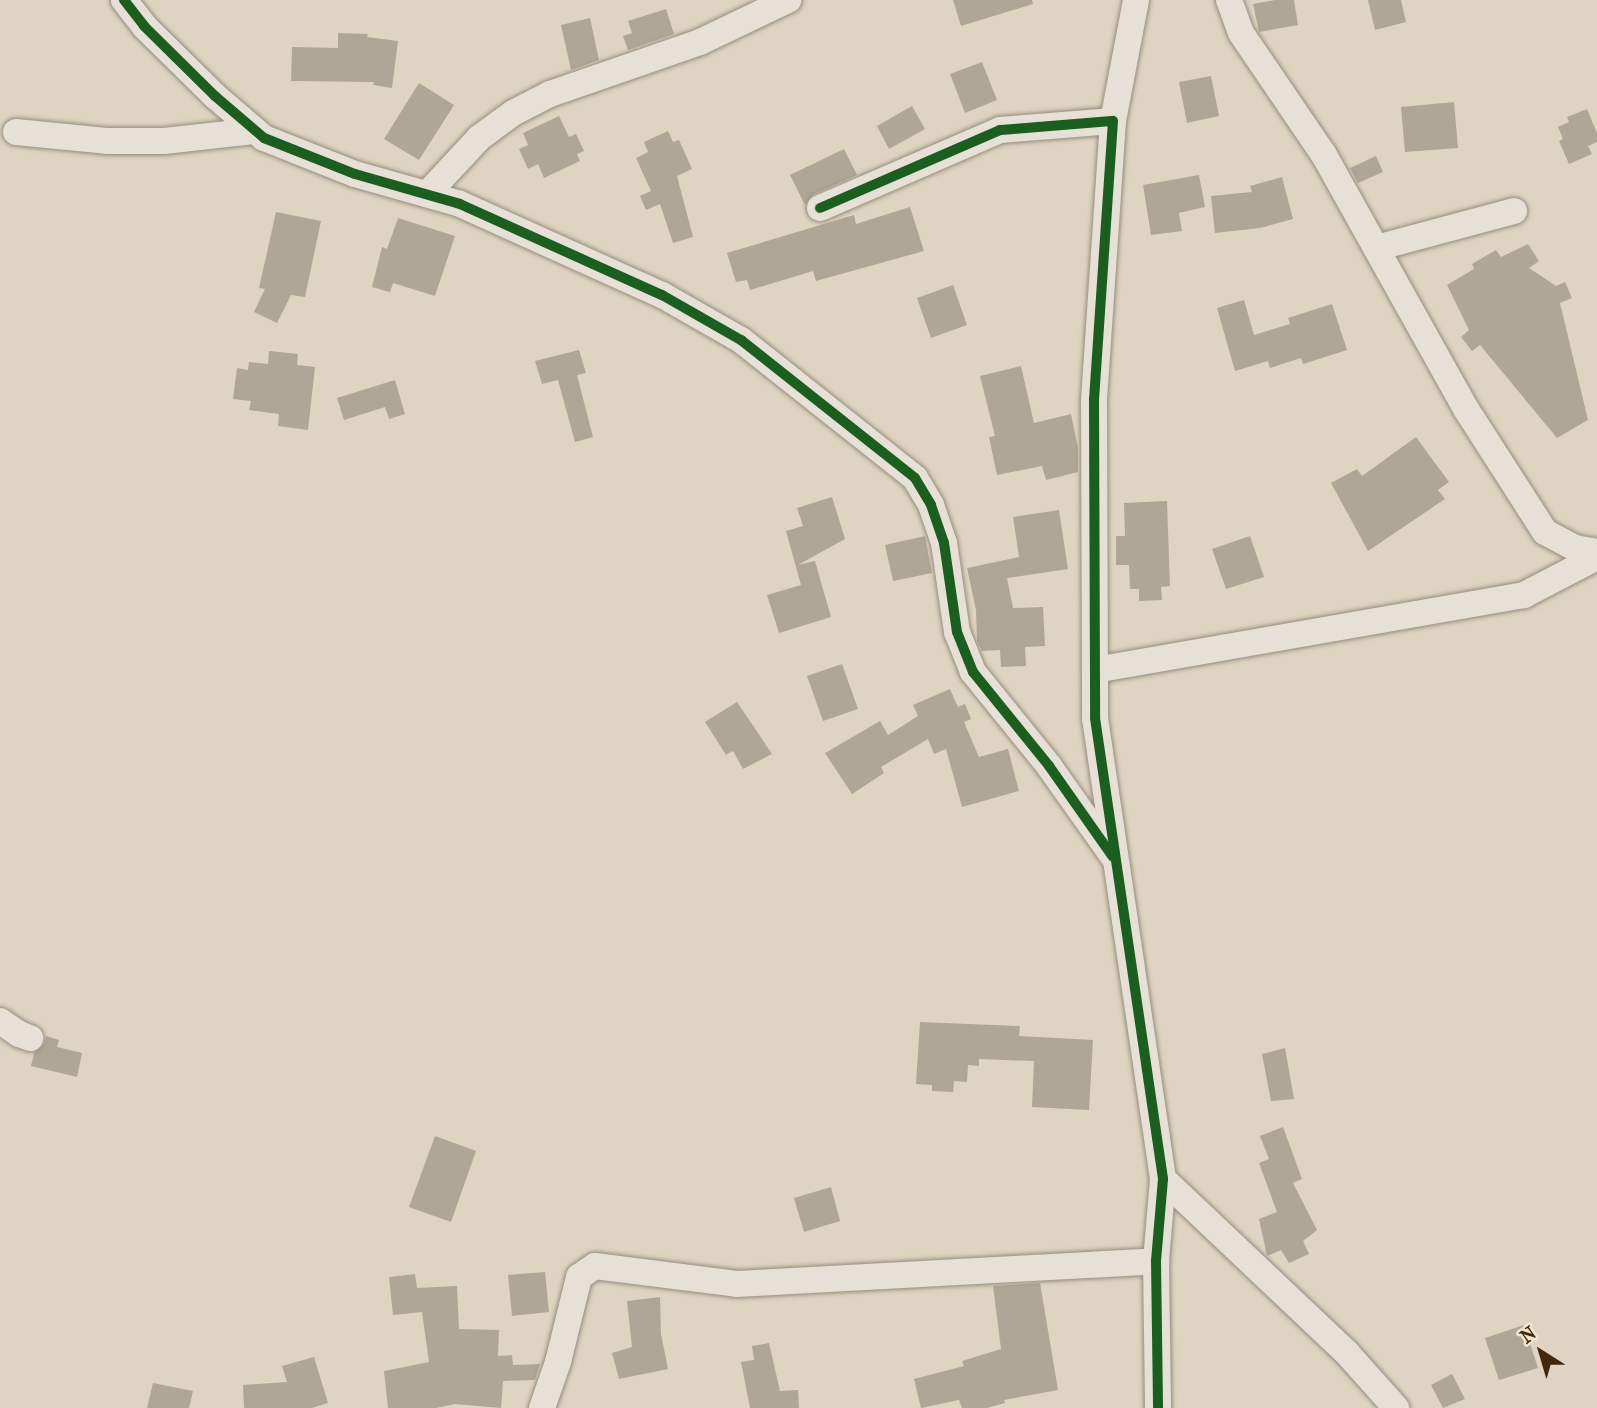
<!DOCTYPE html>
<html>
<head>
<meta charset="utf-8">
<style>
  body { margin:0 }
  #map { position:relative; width:1597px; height:1408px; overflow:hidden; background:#dfd4c1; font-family:"IM FELL French Canon",serif }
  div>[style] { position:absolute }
  .building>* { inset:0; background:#afa697 }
  .roads { filter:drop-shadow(0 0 2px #968c7e) drop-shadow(0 0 2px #968c7e) }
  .minor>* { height:26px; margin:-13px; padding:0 13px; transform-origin:13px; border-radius:13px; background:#e6e0d6 }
  .cycleway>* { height:10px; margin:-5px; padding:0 5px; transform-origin:5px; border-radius:5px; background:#1b5e20 }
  span { translate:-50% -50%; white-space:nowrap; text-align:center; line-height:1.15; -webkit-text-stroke:6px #f3e5ce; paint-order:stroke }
  .north { position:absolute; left:1506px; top:1317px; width:70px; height:70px; -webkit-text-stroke:5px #f3e5ce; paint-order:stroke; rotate:323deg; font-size:19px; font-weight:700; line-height:28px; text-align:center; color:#41280c }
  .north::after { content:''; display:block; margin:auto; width:24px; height:32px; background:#41280c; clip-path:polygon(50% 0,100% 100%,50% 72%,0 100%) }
</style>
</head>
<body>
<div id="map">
  <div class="building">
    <i style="clip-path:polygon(953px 0,1032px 0,1033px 4px,961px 26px)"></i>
    <i style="clip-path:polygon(1275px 0,1294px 0,1298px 25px,1259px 32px,1253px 4px)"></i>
    <i style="clip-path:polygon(1368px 0,1401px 0,1406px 22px,1375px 30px)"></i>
    <i style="clip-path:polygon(666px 9px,674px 34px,628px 50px,623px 36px,632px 33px,628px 21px)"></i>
    <i style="clip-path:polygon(590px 18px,599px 60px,571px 70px,561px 25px)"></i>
    <i style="clip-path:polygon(338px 33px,368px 34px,367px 37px,398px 41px,392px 88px,373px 85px,374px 82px,291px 81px,292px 47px,338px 48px)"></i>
    <i style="clip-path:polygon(982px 62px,997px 100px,965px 113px,950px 74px)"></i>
    <i style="clip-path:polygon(1211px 76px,1219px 116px,1187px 123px,1179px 82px)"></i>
    <i style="clip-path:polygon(419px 83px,454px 105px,419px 160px,384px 139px)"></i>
    <i style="clip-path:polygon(1454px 102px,1458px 148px,1405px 152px,1401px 107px)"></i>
    <i style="clip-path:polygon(912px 106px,925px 129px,889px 149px,877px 126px)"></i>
    <i style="clip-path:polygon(1587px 109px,1597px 133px,1597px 142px,1588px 146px,1592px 154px,1569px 164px,1559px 141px,1563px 139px,1558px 127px,1569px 122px,1567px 117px)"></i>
    <i style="clip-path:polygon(559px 116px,569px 137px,576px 134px,584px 151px,577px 154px,580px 161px,544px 178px,538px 164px,528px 169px,519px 149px,528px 145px,523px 133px)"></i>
    <i style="clip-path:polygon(668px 131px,673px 142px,679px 140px,692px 169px,677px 176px,693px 237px,673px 243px,660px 204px,646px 210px,640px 196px,651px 191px,636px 158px,648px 152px,644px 142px)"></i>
    <i style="clip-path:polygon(844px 149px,857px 175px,814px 194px,805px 205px,790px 175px)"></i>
    <i style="clip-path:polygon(1376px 156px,1383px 172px,1358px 183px,1350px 168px)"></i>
    <i style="clip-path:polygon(1199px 175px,1205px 207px,1179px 213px,1182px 231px,1151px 235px,1143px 185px)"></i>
    <i style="clip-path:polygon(1282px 177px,1293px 219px,1260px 228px,1215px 233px,1211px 196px,1252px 192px,1250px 186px)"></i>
    <i style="clip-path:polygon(910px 207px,924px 251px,816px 281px,813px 271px,750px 290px,747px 280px,736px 282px,727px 253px,854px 215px,856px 224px)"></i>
    <i style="clip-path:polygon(276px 212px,321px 221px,305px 297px,291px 295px,277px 323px,254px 312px,265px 289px,259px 288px)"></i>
    <i style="clip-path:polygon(398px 218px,455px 236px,435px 296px,393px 283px,390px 292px,372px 287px,382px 247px,387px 249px)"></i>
    <i style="clip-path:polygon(1528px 244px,1539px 261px,1529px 268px,1556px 286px,1565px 282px,1572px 298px,1560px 303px,1588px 420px,1557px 438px,1480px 345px,1472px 351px,1461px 337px,1469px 330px,1447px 285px,1474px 269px,1472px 264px,1496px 250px,1501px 257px)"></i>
    <i style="clip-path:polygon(953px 285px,967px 325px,931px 338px,917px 298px)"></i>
    <i style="clip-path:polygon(1244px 300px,1254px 335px,1290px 324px,1288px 318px,1332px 304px,1347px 350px,1303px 364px,1301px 358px,1270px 368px,1268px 361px,1235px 371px,1217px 308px)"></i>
    <i style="clip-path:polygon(579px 350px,586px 373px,577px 375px,593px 437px,575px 442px,558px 380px,542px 384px,535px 361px)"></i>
    <i style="clip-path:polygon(269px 351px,298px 354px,297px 365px,315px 367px,308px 430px,278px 426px,279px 414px,249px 410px,251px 401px,233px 399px,237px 368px,248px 370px,249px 362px,268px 364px)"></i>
    <i style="clip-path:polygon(1021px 366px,1034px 423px,1071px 414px,1078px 448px,1078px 472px,1046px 480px,1042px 466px,997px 475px,989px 437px,995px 436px,980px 376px)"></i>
    <i style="clip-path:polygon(395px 380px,405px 414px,389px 419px,385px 407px,344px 420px,337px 398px)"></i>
    <i style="clip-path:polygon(1416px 437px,1449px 482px,1438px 490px,1445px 499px,1368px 551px,1331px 483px,1357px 469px,1362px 476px)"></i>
    <i style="clip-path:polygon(832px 497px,845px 539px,798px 565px,815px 561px,831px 617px,779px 633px,767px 595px,801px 585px,786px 531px,803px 526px,797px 508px)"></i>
    <i style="clip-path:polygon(1167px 501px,1170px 586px,1161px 587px,1162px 600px,1139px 601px,1139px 589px,1130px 589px,1129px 565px,1116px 565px,1116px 536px,1125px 536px,1124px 503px)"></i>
    <i style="clip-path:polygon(1059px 510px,1068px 569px,1007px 578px,1013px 608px,1043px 607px,1045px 646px,1025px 647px,1026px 666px,1001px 667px,1000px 650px,982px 651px,977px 641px,976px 610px,967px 568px,1019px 557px,1013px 517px)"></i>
    <i style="clip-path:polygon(925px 536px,932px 573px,893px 581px,885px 545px)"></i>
    <i style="clip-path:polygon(1250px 536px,1264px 577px,1226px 589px,1212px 549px)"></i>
    <i style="clip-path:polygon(842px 664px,858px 709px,823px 721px,807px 676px)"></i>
    <i style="clip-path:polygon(950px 689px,958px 707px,965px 704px,971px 719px,964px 722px,979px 757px,1008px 749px,1019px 791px,962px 807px,946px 749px,934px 754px,928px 739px,881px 767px,884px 773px,852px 794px,825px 753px,880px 721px,888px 735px,918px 716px,913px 705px)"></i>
    <i style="clip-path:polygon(737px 702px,772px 754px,743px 769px,733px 751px,726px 755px,705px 722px)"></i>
    <i style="clip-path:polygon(920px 1022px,1020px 1026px,1019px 1036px,1093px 1040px,1089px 1110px,1032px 1107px,1034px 1061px,979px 1059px,979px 1066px,968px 1065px,967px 1082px,954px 1081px,953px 1092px,932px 1091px,932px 1085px,916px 1084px)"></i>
    <i style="clip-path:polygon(46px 1036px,59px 1040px,57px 1047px,82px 1053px,77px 1077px,31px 1066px,34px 1053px,44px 1044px)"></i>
    <i style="clip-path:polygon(1285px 1048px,1294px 1099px,1271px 1101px,1262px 1054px)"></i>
    <i style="clip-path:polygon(1283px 1127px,1302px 1179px,1293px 1183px,1317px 1230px,1303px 1241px,1309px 1254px,1289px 1263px,1281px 1250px,1267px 1256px,1259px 1219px,1277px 1212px,1259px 1163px,1269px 1159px,1260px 1136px)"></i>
    <i style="clip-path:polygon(435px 1136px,476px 1151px,451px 1222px,409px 1207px)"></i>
    <i style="clip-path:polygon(831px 1187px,840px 1221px,804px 1232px,794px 1198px)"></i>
    <i style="clip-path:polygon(545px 1272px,549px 1312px,512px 1316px,508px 1275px)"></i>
    <i style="clip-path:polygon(415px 1274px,417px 1288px,457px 1286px,459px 1329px,499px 1330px,498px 1356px,512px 1355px,513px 1365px,540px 1364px,535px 1380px,503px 1381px,501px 1408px,455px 1404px,436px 1408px,388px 1408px,384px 1371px,429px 1362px,422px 1312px,393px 1315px,389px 1277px)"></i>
    <i style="clip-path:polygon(1040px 1283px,1058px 1390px,1004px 1400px,1005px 1403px,987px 1408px,962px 1408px,959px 1400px,921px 1408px,914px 1379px,964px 1366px,962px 1361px,1001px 1349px,993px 1286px)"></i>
    <i style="clip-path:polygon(660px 1297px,661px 1334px,668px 1369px,619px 1379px,612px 1353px,632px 1347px,627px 1301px)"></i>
    <i style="clip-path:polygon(1524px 1325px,1538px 1368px,1499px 1380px,1485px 1338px)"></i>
    <i style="clip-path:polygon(769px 1343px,780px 1391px,798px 1390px,799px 1408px,750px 1408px,741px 1362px,754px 1360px,752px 1346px)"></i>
    <i style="clip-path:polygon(314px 1357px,328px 1403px,312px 1408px,244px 1408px,243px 1385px,287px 1382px,282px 1366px)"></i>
    <i style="clip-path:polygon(1452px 1374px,1465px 1399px,1443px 1408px,1431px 1385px)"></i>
    <i style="clip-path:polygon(153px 1383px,193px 1391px,189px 1408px,147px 1408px)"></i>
  </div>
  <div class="roads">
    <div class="minor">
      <i style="left:124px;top:0;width:33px;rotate:52deg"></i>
      <i style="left:144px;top:26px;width:100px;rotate:44.6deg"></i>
      <i style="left:215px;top:96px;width:65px;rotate:40.6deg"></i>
      <i style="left:264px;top:138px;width:98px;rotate:21.6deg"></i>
      <i style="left:355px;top:174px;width:109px;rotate:15.9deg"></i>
      <i style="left:460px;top:204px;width:222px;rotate:24.3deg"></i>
      <i style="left:662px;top:295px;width:91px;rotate:29.7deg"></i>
      <i style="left:741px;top:340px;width:222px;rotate:38.4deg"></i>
      <i style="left:915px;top:478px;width:31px;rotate:59deg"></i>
      <i style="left:931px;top:505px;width:40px;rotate:71.1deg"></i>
      <i style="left:944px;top:543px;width:90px;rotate:81.7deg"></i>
      <i style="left:957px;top:632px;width:43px;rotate:68.2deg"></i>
      <i style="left:973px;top:672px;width:121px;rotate:51deg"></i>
      <i style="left:1049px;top:766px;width:109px;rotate:54.7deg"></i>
      <i style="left:1229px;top:0;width:35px;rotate:70deg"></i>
      <i style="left:1241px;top:33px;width:148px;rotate:55.8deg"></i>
      <i style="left:1324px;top:155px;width:291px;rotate:60.8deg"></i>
      <i style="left:1466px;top:409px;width:146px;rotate:57.3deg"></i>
      <i style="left:1545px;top:532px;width:34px;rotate:28deg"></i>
      <i style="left:1575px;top:548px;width:22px;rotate:10deg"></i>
      <i style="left:1113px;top:121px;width:123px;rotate:-79.2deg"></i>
      <i style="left:16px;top:132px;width:91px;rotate:5.6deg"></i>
      <i style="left:107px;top:141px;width:57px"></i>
      <i style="left:164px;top:141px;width:92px;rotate:-6.3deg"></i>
      <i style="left:427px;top:194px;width:76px;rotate:-47.1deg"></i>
      <i style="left:479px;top:138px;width:42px;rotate:-36.3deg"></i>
      <i style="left:513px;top:113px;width:42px;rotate:-27.2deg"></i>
      <i style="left:550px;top:94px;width:159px;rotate:-19.1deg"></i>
      <i style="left:700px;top:42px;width:98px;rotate:-25.5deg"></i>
      <i style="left:820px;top:208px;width:196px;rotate:-23.4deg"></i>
      <i style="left:1000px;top:130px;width:113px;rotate:-4.6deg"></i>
      <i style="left:1113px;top:121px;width:279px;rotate:93.9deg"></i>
      <i style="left:1094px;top:399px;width:319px;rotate:89.8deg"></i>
      <i style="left:1095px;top:718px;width:466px;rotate:81.6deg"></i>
      <i style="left:1163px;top:1179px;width:82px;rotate:94.9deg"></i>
      <i style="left:1156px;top:1261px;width:147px;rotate:89.2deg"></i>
      <i style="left:1376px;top:248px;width:143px;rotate:-15deg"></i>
      <i style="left:1095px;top:670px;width:436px;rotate:-9.9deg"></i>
      <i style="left:1524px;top:595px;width:82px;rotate:-27.5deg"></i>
      <i style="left:0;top:1021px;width:23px;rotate:34deg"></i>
      <i style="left:19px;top:1034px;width:12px;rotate:20deg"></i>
      <i style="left:1163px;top:1179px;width:253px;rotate:43.4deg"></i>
      <i style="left:1347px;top:1353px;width:74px;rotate:48.3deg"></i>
      <i style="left:542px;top:1408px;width:49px;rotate:-70.8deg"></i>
      <i style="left:558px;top:1362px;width:88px;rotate:-76.1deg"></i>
      <i style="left:579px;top:1277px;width:19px;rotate:-35deg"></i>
      <i style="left:595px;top:1266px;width:143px;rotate:7.2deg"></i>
      <i style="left:737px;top:1284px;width:420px;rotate:-3.1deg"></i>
    </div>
  </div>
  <div class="cycleway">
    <i style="left:124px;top:0;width:33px;rotate:52deg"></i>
    <i style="left:144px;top:26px;width:100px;rotate:44.6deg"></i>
    <i style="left:215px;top:96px;width:65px;rotate:40.6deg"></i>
    <i style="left:264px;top:138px;width:98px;rotate:21.6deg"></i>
    <i style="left:355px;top:174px;width:109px;rotate:15.9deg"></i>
    <i style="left:460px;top:204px;width:222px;rotate:24.3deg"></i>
    <i style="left:662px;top:295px;width:91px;rotate:29.7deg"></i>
    <i style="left:741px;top:340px;width:222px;rotate:38.4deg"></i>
    <i style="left:915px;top:478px;width:31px;rotate:59deg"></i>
    <i style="left:931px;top:505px;width:40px;rotate:71.1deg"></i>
    <i style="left:944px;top:543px;width:90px;rotate:81.7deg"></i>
    <i style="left:957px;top:632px;width:43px;rotate:68.2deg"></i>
    <i style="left:973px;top:672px;width:121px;rotate:51deg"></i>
    <i style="left:1049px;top:766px;width:111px;rotate:54.9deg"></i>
    <i style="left:820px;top:208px;width:196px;rotate:-23.4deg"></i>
    <i style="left:1000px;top:130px;width:113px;rotate:-4.6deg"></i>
    <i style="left:1113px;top:121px;width:279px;rotate:93.9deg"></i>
    <i style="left:1094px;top:399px;width:319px;rotate:89.8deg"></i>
    <i style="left:1095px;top:718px;width:466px;rotate:81.6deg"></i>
    <i style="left:1163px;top:1179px;width:82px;rotate:94.9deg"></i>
    <i style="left:1156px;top:1261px;width:147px;rotate:89.2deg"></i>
  </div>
  <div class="north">N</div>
</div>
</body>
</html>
